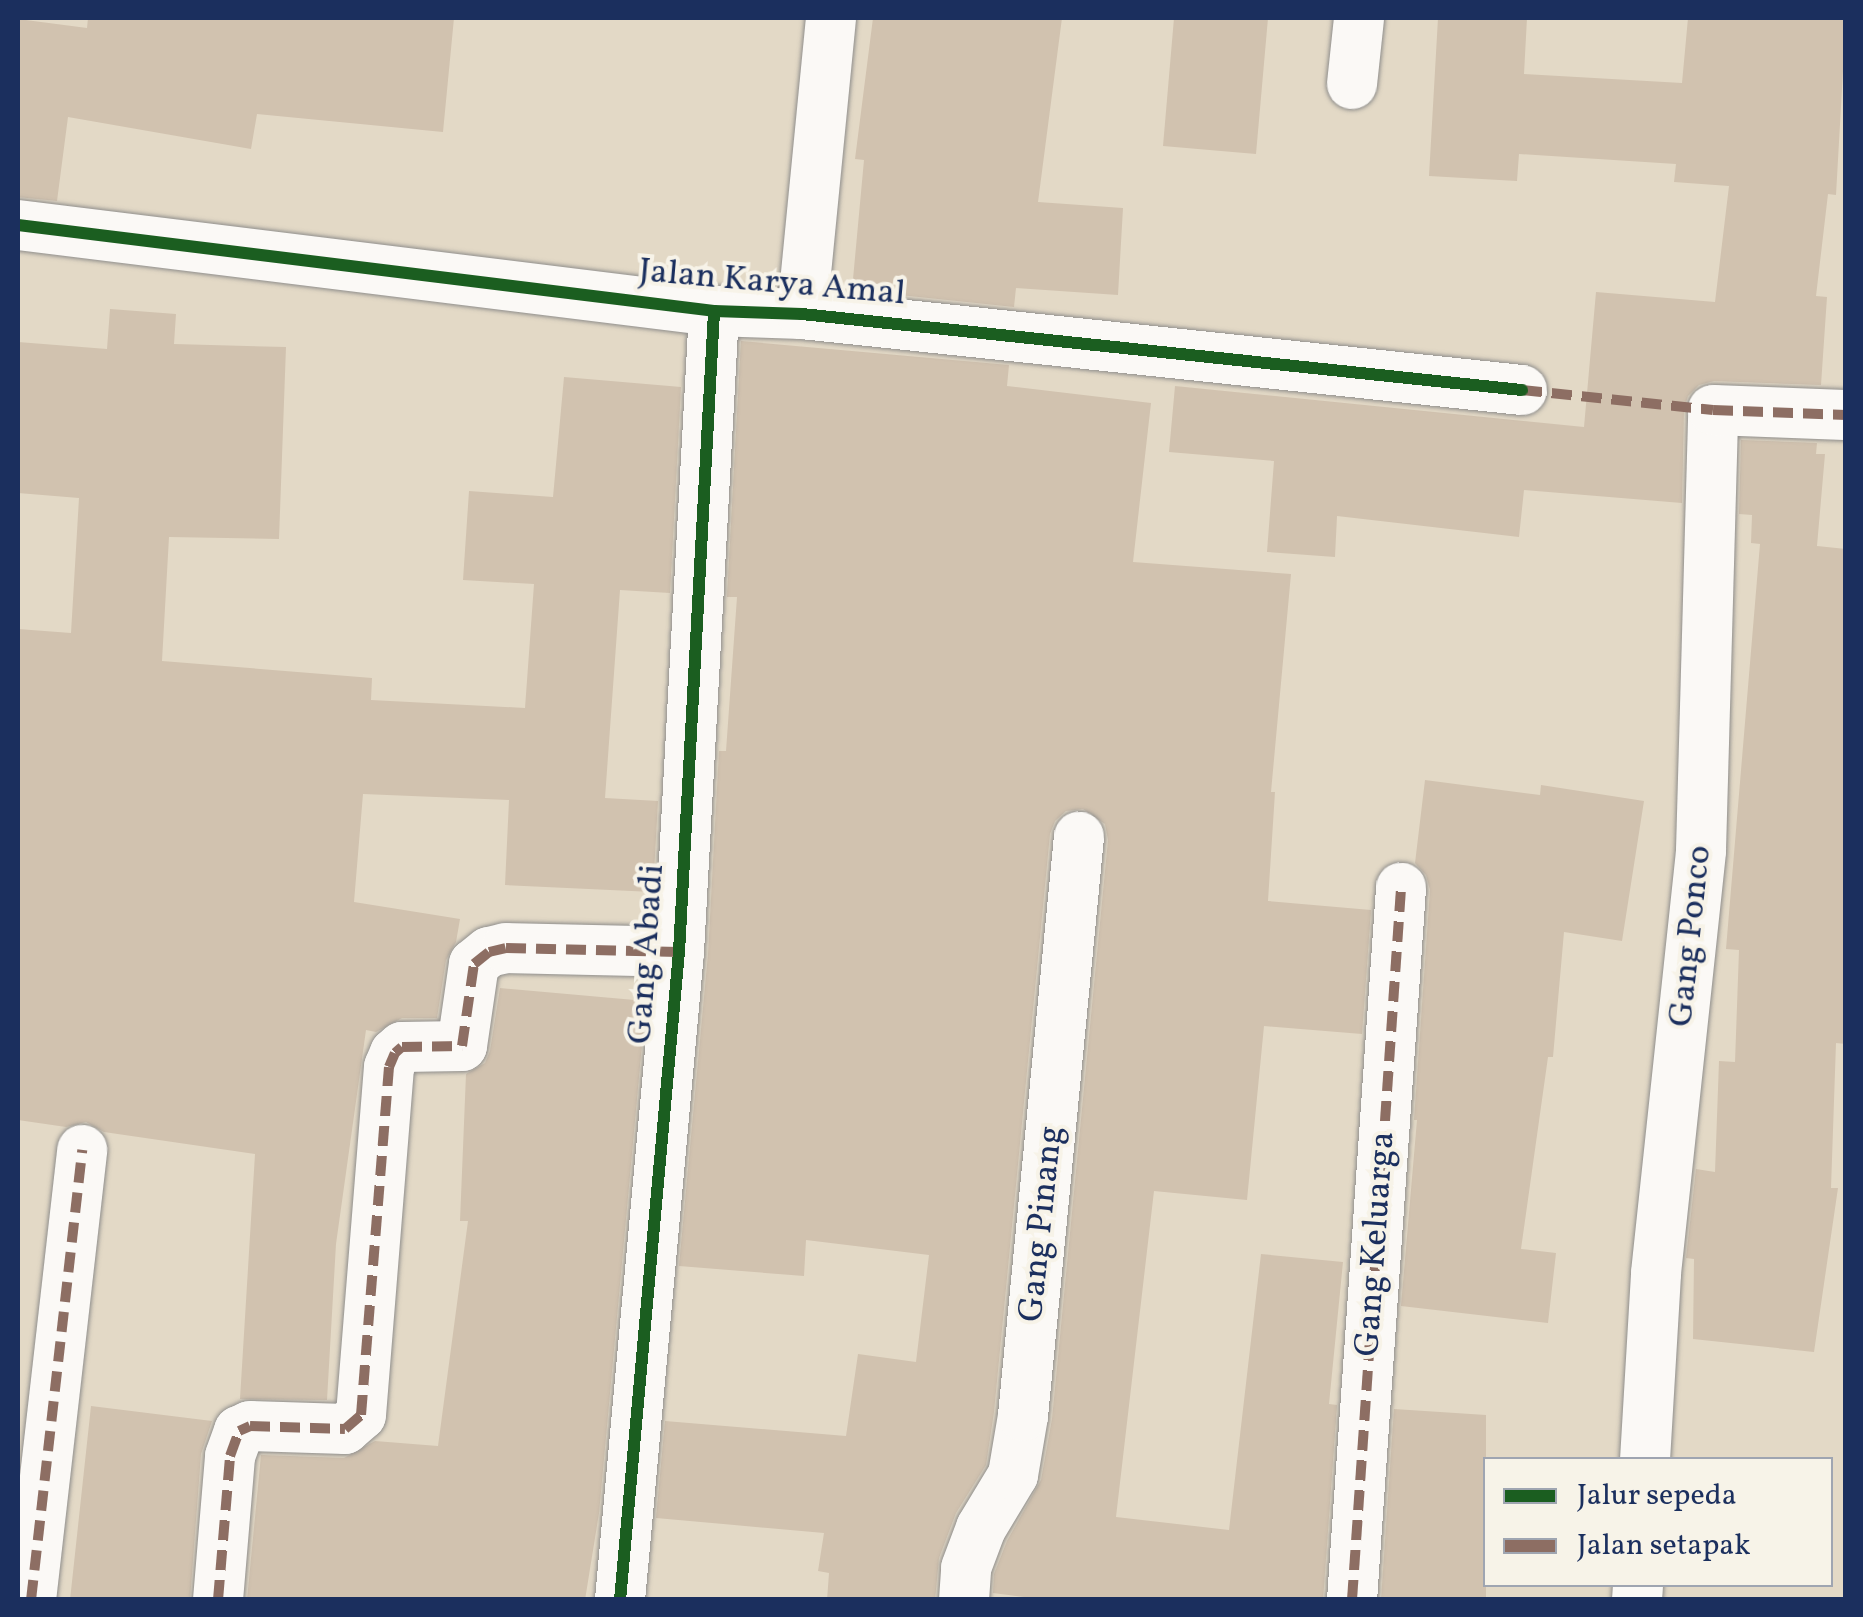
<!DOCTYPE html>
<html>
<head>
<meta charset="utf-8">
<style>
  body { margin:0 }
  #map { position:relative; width:1863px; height:1617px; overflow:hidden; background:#e3d9c6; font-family:Vollkorn,serif }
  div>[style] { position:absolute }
  .building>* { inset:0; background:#d1c2af }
  .roads { filter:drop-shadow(0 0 2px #8f8e8c) drop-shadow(0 0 2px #8f8e8c) }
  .minor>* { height:50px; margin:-25px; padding:0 25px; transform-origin:25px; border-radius:25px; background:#fbf9f6 }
  .quiet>* { height:10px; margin-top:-5px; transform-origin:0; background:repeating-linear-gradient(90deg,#8d6e63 0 20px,transparent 0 30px) }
  .cycleway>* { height:12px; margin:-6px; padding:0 6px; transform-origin:6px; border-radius:6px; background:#1b5e20 }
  span { translate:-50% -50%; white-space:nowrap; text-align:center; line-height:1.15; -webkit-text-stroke:8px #f7f3e8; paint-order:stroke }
  .street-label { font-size:35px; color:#1b2f5e }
  .frame { position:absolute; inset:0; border:20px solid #1b2f5e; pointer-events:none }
  .legend { position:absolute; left:1483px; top:1457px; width:350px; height:130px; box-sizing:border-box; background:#f7f3e8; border:2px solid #9fa5b1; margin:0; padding:12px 18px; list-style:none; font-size:30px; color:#1b2f5e }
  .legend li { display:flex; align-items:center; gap:20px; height:50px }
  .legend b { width:50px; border:2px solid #9fa5b1 }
</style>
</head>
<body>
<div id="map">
  <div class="building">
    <i style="clip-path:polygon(88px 18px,454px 18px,443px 132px,257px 114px,251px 149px,68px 117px,57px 201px,18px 197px,18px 19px,87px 28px)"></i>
    <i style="clip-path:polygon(873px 18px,1062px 18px,1038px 202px,1123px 208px,1118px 295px,1016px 288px,1014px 307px,852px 290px,864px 160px,855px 159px)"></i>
    <i style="clip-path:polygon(1174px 18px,1268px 18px,1256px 154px,1163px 146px)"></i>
    <i style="clip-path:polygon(1438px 18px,1527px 18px,1524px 74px,1682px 83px,1688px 18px,1846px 18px,1836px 195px,1828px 194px,1816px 296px,1827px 297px,1821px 385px,1714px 381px,1699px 385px,1688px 396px,1684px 409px,1682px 503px,1524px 490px,1519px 537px,1337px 516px,1335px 557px,1267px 552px,1274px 461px,1169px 452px,1175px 386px,1584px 427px,1596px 292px,1715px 302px,1729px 186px,1674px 182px,1676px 164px,1519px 154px,1517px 181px,1429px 176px)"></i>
    <i style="clip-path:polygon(110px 309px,176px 314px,174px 344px,286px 347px,279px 539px,169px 537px,162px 661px,372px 678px,371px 700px,525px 708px,534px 584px,463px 580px,469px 491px,553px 497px,564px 377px,681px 387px,670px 593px,620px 590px,605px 798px,658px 801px,653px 892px,505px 885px,509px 800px,363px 794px,354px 902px,460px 919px,456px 942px,446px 960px,437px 1018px,402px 1018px,376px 1032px,366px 1030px,336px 1244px,327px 1400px,240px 1399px,255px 1154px,104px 1132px,86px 1122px,66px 1127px,18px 1120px,18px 629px,71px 633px,79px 498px,18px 493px,18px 342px,107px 349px)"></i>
    <i style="clip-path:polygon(741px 341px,1009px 365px,1007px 386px,1151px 403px,1133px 562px,1291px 574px,1271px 792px,1275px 792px,1268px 901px,1371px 910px,1362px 1034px,1264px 1026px,1247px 1200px,1154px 1191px,1116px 1517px,1229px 1530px,1261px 1254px,1343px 1262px,1329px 1404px,1337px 1405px,1323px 1600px,1048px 1600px,993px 1593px,994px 1574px,1007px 1541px,1041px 1480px,1052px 1419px,1108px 840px,1105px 824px,1083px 809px,1066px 811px,1055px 821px,1050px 834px,994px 1412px,986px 1465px,956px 1513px,939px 1558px,935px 1600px,827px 1600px,829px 1573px,818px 1571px,824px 1533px,656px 1518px,665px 1421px,846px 1436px,858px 1354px,916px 1362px,929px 1255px,806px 1240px,804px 1276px,679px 1266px,708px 954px,719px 751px,726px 751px,737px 597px,727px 597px)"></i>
    <i style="clip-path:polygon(1741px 440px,1817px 443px,1816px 454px,1825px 454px,1817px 546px,1846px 549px,1846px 1044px,1836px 1043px,1831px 1188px,1838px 1188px,1814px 1352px,1693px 1339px,1694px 1259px,1686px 1258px,1696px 1169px,1715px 1172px,1719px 1061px,1735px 1062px,1739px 950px,1726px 949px,1760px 544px,1751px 543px,1752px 515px,1739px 514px)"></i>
    <i style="clip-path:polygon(1425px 780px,1540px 795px,1541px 785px,1644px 801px,1622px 941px,1564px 932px,1553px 1057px,1548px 1057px,1521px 1249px,1556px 1253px,1548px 1323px,1401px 1306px,1417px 1120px,1414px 1120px,1430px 890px,1426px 875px,1415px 863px)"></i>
    <i style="clip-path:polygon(500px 988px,646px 1001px,599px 1513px,585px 1600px,247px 1600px,261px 1455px,344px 1458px,375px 1441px,438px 1446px,468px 1221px,460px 1221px,466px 1074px,485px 1063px,490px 1051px)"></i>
    <i style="clip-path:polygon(91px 1406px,212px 1421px,201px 1454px,190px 1600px,70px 1600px)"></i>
    <i style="clip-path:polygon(1394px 1409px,1486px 1415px,1486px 1600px,1381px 1600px)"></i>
  </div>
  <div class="roads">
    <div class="minor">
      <i style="left:1352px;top:84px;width:66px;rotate:-83.9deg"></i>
      <i style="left:18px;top:225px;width:701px;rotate:7.04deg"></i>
      <i style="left:714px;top:311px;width:88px;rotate:2deg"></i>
      <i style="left:802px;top:314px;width:724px;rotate:6.03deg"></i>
      <i style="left:802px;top:314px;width:297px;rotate:-84.4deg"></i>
      <i style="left:1645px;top:1460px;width:187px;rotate:-86.6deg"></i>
      <i style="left:1656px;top:1273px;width:425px;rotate:-83.9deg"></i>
      <i style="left:1701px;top:850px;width:440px;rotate:-88.4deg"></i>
      <i style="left:1713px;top:410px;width:133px;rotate:2.2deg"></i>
      <i style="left:31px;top:1600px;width:453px;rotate:-83.5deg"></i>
      <i style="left:218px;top:1600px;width:144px;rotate:-85.2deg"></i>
      <i style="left:230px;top:1456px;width:27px;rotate:-70deg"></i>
      <i style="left:239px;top:1431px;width:12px;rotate:-24deg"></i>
      <i style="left:250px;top:1426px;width:95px;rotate:1.8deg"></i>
      <i style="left:345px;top:1429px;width:21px;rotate:-41deg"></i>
      <i style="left:361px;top:1415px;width:349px;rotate:-85.4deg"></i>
      <i style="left:389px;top:1067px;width:15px;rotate:-67deg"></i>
      <i style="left:395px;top:1053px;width:9px;rotate:-41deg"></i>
      <i style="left:402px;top:1047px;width:60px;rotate:-1deg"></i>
      <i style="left:462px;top:1046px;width:83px;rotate:-81.7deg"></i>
      <i style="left:474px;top:964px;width:19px;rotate:-39deg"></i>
      <i style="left:489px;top:952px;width:17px;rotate:-13deg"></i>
      <i style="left:506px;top:948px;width:173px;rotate:1.3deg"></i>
      <i style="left:620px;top:1600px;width:651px;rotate:-84.8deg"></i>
      <i style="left:679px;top:952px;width:642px;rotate:-86.87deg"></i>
      <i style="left:964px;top:1600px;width:32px;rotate:-86deg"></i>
      <i style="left:966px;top:1568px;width:43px;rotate:-69.4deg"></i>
      <i style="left:981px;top:1528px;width:62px;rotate:-58.9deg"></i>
      <i style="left:1013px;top:1475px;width:60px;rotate:-80.4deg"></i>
      <i style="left:1023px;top:1416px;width:582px;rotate:-84.48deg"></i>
      <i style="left:1352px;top:1600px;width:714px;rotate:-86.06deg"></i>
      <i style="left:1637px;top:1600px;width:16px;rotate:-86deg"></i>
    </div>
  </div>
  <div class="quiet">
    <i style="left:1522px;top:390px;width:192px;rotate:6deg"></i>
    <i style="left:1713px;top:410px;width:133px;rotate:2.2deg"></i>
    <i style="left:31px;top:1600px;width:453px;rotate:-83.5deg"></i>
    <i style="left:218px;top:1600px;width:144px;rotate:-85.2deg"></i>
    <i style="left:230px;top:1456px;width:27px;rotate:-70deg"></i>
    <i style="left:239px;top:1431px;width:12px;rotate:-24deg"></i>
    <i style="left:250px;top:1426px;width:95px;rotate:1.8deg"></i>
    <i style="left:345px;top:1429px;width:21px;rotate:-41deg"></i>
    <i style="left:361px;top:1415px;width:349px;rotate:-85.4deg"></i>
    <i style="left:389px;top:1067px;width:15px;rotate:-67deg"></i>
    <i style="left:395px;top:1053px;width:9px;rotate:-41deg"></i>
    <i style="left:402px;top:1047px;width:60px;rotate:-1deg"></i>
    <i style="left:462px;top:1046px;width:83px;rotate:-81.7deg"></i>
    <i style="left:474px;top:964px;width:19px;rotate:-39deg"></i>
    <i style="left:489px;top:952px;width:17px;rotate:-13deg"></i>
    <i style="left:506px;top:948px;width:173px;rotate:1.3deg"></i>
    <i style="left:1352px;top:1600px;width:714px;rotate:-86.06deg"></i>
  </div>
  <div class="cycleway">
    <i style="left:18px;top:225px;width:701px;rotate:7.04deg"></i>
    <i style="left:714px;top:311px;width:88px;rotate:2deg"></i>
    <i style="left:802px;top:314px;width:724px;rotate:6.03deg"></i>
    <i style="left:620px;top:1600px;width:651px;rotate:-84.8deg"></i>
    <i style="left:679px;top:952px;width:642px;rotate:-86.87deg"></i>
  </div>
  <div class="street-label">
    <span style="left:772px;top:283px;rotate:5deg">Jalan Karya Amal</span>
    <span style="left:1691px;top:936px;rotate:-84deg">Gang Ponco</span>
    <span style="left:647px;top:954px;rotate:-86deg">Gang Abadi</span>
    <span style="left:1042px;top:1224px;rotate:-84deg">Gang Pinang</span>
    <span style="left:1376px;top:1244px;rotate:-86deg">Gang Keluarga</span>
  </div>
  <div class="frame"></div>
  <ul class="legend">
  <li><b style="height:12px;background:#1b5e20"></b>Jalur sepeda</li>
  <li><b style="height:12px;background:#8d6e63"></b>Jalan setapak</li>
  </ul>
</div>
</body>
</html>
